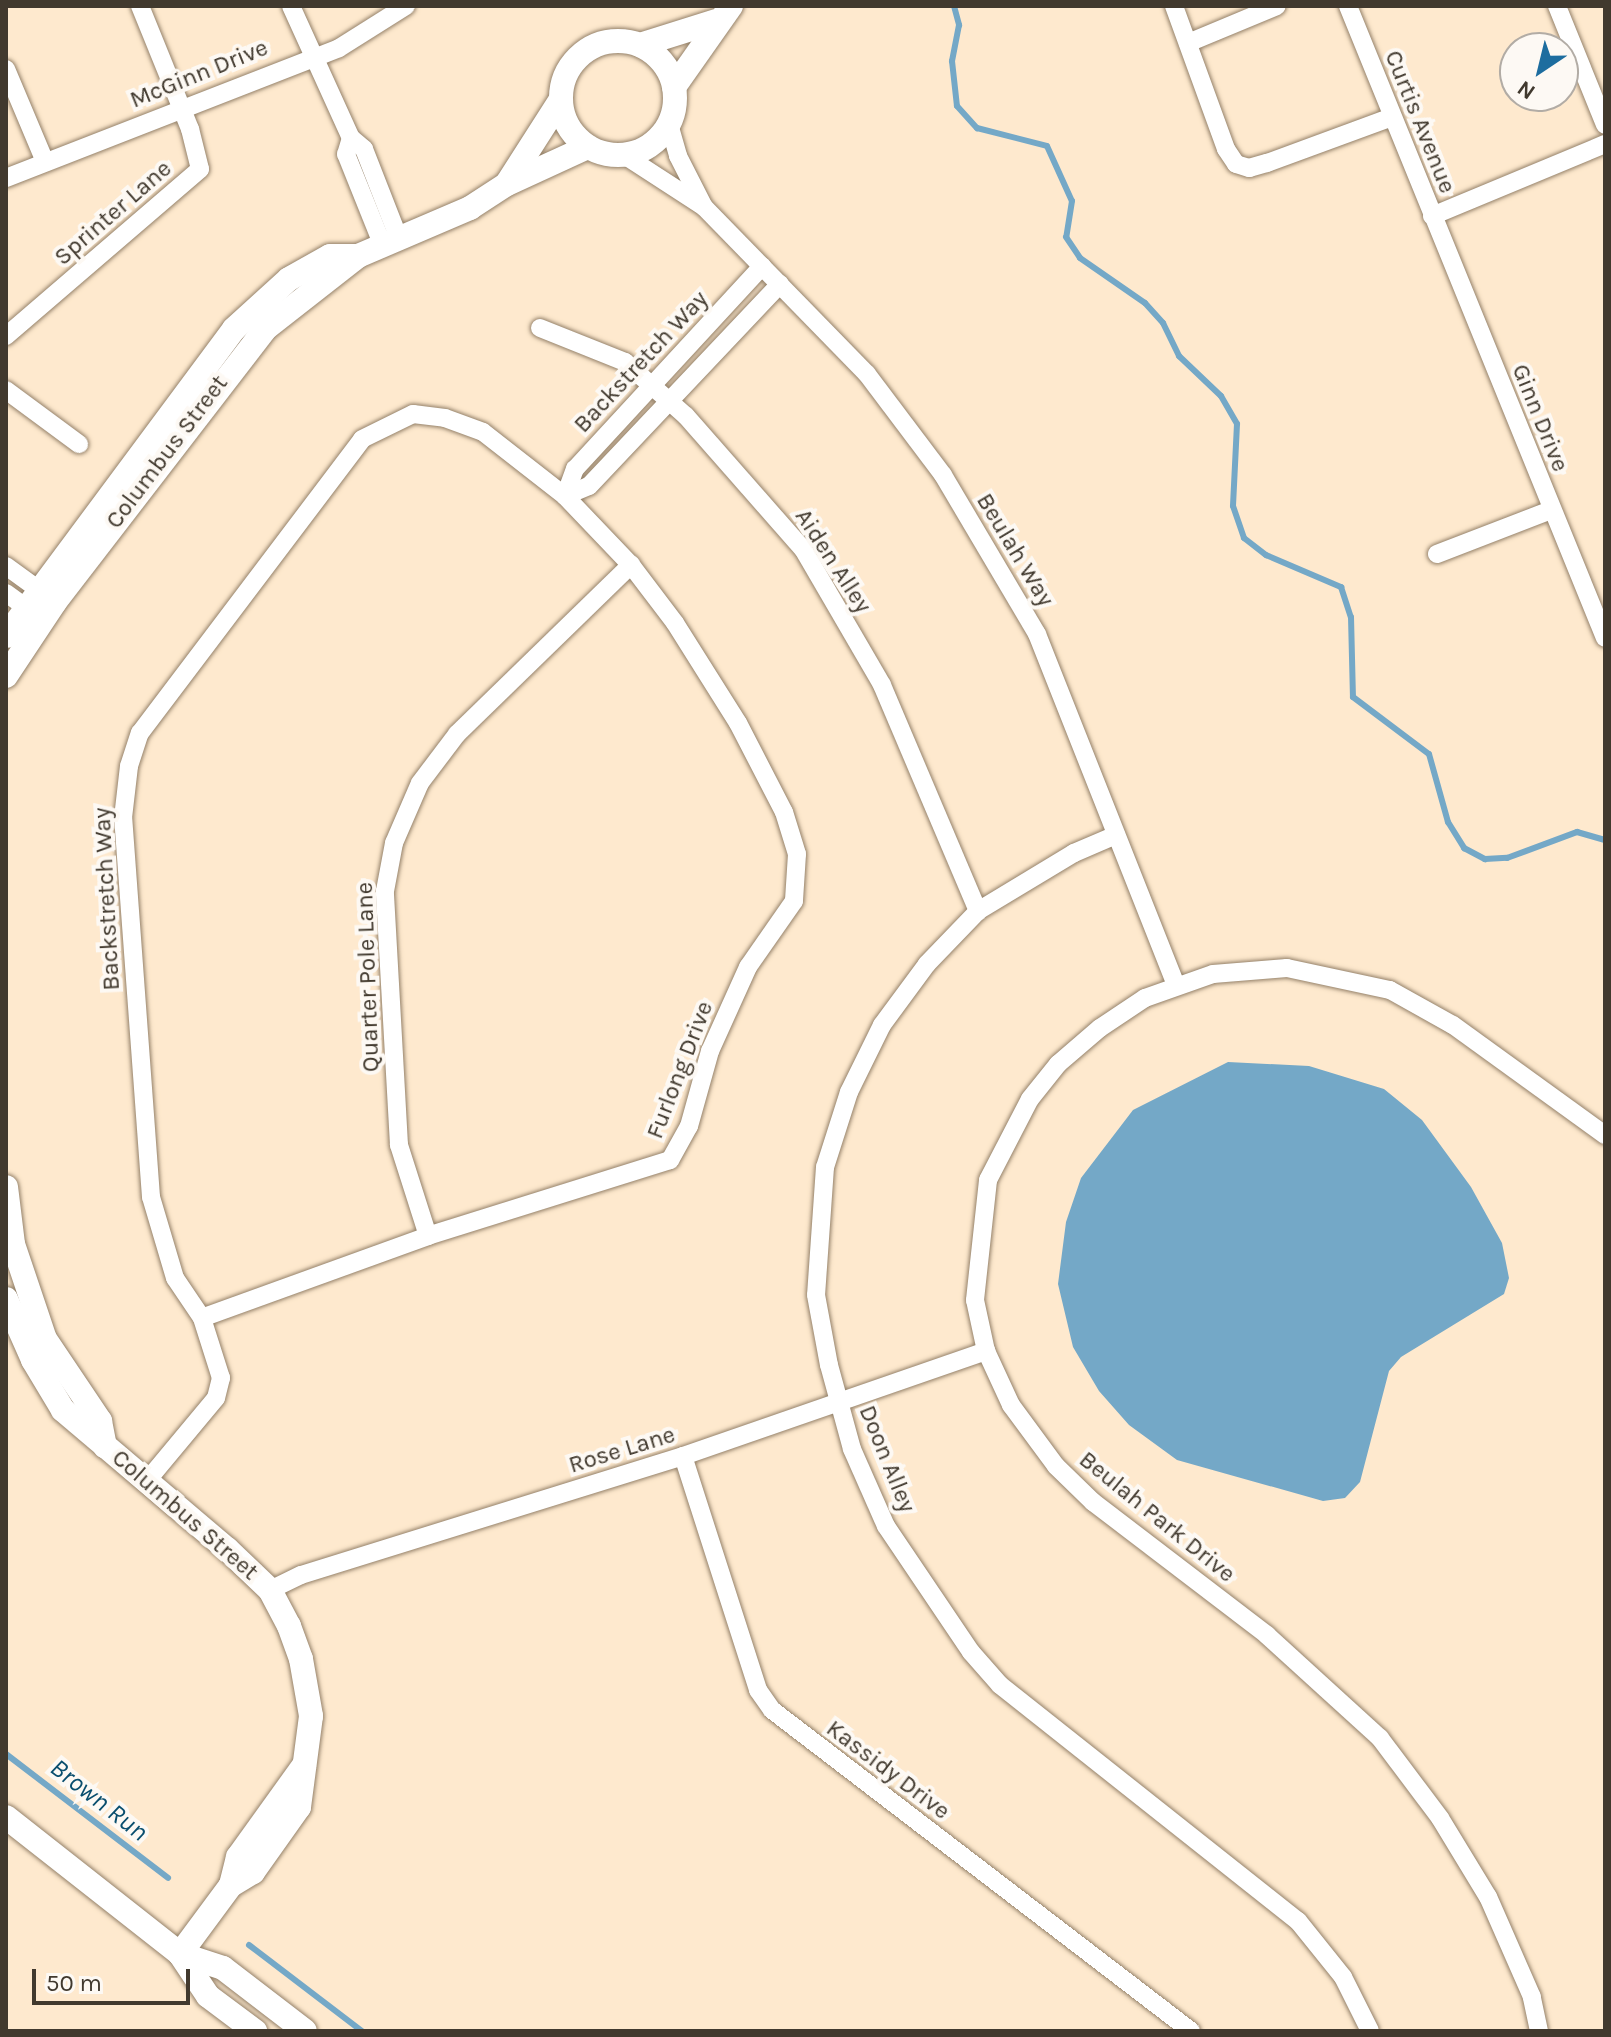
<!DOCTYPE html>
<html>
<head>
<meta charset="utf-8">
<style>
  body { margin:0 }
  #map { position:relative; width:1611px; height:2037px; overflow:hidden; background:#fee9ce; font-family:Karla,sans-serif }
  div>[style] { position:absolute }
  .water>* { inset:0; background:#74a8c7 }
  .stream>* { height:6px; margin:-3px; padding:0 3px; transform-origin:3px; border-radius:3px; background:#74a8c7 }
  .roads { filter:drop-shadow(0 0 2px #948169) drop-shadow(0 0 2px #948169) }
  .street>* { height:18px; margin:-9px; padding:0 9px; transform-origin:9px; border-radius:9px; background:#fff }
  .secondary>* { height:24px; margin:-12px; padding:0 12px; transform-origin:12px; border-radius:12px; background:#fff }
  .secondary>.ring { margin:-12px; padding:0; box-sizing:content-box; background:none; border:24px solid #fff; border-radius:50% }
  span { translate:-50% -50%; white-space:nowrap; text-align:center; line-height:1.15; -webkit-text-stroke:8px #fdf9f4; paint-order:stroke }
  .street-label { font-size:24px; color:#41392e }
  .water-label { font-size:26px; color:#094e6e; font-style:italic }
  .frame { position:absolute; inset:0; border:8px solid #41392e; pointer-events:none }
  .north { position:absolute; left:1499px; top:32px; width:80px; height:80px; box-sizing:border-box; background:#fdf9f4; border:2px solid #b2aca5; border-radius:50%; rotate:215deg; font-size:22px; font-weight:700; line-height:32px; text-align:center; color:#41392e }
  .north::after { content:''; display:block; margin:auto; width:28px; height:36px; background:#1d6d9f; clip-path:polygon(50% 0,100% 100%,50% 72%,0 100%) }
  .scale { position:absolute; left:32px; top:1969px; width:158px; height:36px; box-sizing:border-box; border:4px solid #41392e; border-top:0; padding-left:10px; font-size:24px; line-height:28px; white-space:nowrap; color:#41392e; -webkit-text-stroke:6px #fdf9f4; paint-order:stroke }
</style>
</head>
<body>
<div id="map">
  <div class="water">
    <i style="clip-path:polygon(1228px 1062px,1309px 1066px,1384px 1089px,1422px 1120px,1471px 1187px,1502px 1243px,1509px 1278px,1504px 1294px,1401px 1357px,1389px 1371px,1360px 1482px,1345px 1498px,1323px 1501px,1177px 1460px,1129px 1425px,1099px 1391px,1073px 1347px,1058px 1284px,1066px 1222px,1081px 1178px,1133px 1110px)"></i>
  </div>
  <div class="stream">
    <i style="left:954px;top:6px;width:20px;rotate:75deg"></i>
    <i style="left:959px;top:25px;width:37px;rotate:101deg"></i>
    <i style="left:952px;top:61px;width:45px;rotate:83.7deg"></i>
    <i style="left:957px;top:106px;width:30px;rotate:48deg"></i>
    <i style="left:977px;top:128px;width:72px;rotate:14.4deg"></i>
    <i style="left:1047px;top:146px;width:60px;rotate:65.6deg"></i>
    <i style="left:1072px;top:201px;width:36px;rotate:99deg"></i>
    <i style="left:1066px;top:237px;width:25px;rotate:56deg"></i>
    <i style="left:1080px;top:258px;width:79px;rotate:34.7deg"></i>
    <i style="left:1145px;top:303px;width:27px;rotate:48deg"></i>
    <i style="left:1163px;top:323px;width:37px;rotate:64deg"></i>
    <i style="left:1179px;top:356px;width:58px;rotate:43.6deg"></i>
    <i style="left:1221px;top:396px;width:32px;rotate:60deg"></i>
    <i style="left:1237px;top:424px;width:82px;rotate:92.8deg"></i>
    <i style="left:1233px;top:506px;width:34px;rotate:71deg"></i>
    <i style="left:1244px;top:538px;width:28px;rotate:38deg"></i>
    <i style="left:1266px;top:555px;width:82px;rotate:23.1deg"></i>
    <i style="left:1341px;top:587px;width:32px;rotate:72deg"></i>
    <i style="left:1351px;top:617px;width:80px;rotate:88.6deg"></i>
    <i style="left:1353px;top:697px;width:95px;rotate:36.9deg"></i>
    <i style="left:1429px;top:754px;width:71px;rotate:74.4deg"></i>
    <i style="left:1448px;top:822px;width:31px;rotate:58deg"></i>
    <i style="left:1464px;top:848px;width:24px;rotate:28deg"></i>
    <i style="left:1485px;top:859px;width:22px;rotate:-3deg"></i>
    <i style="left:1507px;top:858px;width:75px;rotate:-20.4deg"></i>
    <i style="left:1577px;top:832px;width:29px;rotate:16deg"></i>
    <i style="left:6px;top:1754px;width:204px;rotate:37.4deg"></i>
    <i style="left:249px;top:1945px;width:142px;rotate:37.3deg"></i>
  </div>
  <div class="roads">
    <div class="street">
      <i style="left:291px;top:6px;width:145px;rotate:65.6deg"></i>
      <i style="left:351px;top:138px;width:17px;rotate:40deg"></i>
      <i style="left:364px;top:149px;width:97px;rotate:68.7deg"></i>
      <i style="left:1174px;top:6px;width:152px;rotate:70deg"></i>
      <i style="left:1226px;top:149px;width:18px;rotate:56deg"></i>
      <i style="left:1236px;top:164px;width:14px;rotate:17deg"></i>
      <i style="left:1249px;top:168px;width:19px;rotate:-16deg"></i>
      <i style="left:1267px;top:163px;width:133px;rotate:-20.2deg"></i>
      <i style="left:1348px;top:6px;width:682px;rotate:67.87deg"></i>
      <i style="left:1557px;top:6px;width:128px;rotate:68deg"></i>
      <i style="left:1188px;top:43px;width:96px;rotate:-22.6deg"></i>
      <i style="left:6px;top:69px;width:101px;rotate:67.2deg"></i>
      <i style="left:669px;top:124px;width:33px;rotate:74deg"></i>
      <i style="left:678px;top:156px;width:57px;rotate:63deg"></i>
      <i style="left:351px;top:138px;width:17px;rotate:107deg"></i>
      <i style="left:346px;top:154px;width:99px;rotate:68.1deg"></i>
      <i style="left:624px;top:155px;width:95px;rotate:33deg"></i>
      <i style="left:704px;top:207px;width:233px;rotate:45.7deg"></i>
      <i style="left:867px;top:374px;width:126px;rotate:53deg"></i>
      <i style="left:943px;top:475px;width:185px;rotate:59.4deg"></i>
      <i style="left:1037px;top:634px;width:378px;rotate:68.4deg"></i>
      <i style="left:6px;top:178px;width:357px;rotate:-21.3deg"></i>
      <i style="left:339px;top:48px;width:79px;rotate:-32.1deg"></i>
      <i style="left:1432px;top:216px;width:187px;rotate:-22.6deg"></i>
      <i style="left:540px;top:328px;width:92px;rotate:21.8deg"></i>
      <i style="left:625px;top:362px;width:81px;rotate:41.5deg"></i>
      <i style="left:686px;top:416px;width:177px;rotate:48.7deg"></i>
      <i style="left:803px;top:549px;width:157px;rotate:59.8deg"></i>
      <i style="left:882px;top:685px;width:246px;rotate:67deg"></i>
      <i style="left:6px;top:336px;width:256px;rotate:-40.7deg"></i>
      <i style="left:200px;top:169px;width:41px;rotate:-104deg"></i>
      <i style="left:190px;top:129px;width:133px;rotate:-112.1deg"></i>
      <i style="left:6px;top:390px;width:91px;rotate:36.5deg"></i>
      <i style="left:565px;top:496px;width:29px;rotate:-70deg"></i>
      <i style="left:575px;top:469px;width:276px;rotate:-47.3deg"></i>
      <i style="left:565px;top:496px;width:26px;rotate:-23deg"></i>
      <i style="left:589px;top:486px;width:278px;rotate:-46.6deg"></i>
      <i style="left:1437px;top:554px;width:122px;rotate:-21.1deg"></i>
      <i style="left:6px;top:566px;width:54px;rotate:36deg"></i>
      <i style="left:6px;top:593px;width:37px;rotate:36deg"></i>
      <i style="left:1116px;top:835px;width:46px;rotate:156.8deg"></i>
      <i style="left:1074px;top:853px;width:112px;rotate:148.9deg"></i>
      <i style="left:978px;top:911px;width:74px;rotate:133.9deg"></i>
      <i style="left:927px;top:964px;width:76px;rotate:126.4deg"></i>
      <i style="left:882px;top:1025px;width:75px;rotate:116.2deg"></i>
      <i style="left:849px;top:1092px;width:79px;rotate:107.7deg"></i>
      <i style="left:825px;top:1167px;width:128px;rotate:94deg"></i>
      <i style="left:816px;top:1295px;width:71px;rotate:79.5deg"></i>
      <i style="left:829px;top:1365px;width:87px;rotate:74.7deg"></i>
      <i style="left:852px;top:1449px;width:84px;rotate:66.2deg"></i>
      <i style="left:886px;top:1526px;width:152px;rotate:56deg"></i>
      <i style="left:971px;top:1652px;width:44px;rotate:48.7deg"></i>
      <i style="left:1000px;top:1685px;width:380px;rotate:38.4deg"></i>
      <i style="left:1298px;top:1921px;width:72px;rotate:51.2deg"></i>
      <i style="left:1343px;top:1977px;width:60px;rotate:63.4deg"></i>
      <i style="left:428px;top:1236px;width:96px;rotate:-107.7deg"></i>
      <i style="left:399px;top:1145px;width:254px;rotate:-93.2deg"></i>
      <i style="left:385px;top:891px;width:49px;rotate:-79.4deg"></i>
      <i style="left:394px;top:843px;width:65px;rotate:-66.6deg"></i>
      <i style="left:420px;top:783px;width:61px;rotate:-52.9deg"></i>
      <i style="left:457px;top:734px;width:243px;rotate:-44.2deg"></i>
      <i style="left:683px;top:1456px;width:246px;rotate:72.2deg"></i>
      <i style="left:758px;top:1690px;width:24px;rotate:55deg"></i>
      <i style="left:772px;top:1710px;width:528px;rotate:37.46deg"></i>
      <i style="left:146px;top:1482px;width:109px;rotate:-50.2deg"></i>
      <i style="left:216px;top:1398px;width:21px;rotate:-76deg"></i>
      <i style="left:221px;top:1378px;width:63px;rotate:-107.6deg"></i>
      <i style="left:202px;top:1318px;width:48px;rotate:-124deg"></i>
      <i style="left:175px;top:1278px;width:84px;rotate:-106.5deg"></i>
      <i style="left:151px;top:1197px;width:380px;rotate:-94.2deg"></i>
      <i style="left:123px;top:818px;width:52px;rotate:-83.4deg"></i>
      <i style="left:129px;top:766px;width:35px;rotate:-72deg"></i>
      <i style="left:140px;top:733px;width:368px;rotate:-52.9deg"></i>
      <i style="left:362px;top:439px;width:57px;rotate:-26.1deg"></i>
      <i style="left:413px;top:414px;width:32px;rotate:7deg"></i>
      <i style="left:445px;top:418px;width:40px;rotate:20.2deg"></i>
      <i style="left:483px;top:432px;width:104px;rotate:38deg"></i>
      <i style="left:565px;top:496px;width:95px;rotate:46.3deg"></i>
      <i style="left:631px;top:565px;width:73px;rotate:52.8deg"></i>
      <i style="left:675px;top:623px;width:118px;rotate:57.8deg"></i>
      <i style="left:738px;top:723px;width:100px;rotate:62.7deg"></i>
      <i style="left:784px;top:812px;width:44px;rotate:72.8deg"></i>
      <i style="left:797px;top:854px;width:47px;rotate:93.7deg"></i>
      <i style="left:794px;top:901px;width:80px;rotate:124.9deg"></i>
      <i style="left:748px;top:967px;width:92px;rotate:114.3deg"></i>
      <i style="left:710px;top:1051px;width:78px;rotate:105.6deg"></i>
      <i style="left:689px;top:1126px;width:39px;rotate:119deg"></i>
      <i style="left:670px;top:1160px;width:254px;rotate:162.6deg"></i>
      <i style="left:428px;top:1236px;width:240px;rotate:160.1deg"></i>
      <i style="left:270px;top:1590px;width:34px;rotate:-26deg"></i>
      <i style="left:301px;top:1575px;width:400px;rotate:-17.3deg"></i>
      <i style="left:683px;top:1456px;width:321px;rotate:-19.1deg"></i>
      <i style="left:1539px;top:2031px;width:35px;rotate:-102deg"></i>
      <i style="left:1532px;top:1997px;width:109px;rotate:-113.7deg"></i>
      <i style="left:1488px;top:1897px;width:92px;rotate:-121.3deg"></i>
      <i style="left:1440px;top:1818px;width:100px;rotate:-126.9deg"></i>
      <i style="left:1380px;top:1738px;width:153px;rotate:-137.7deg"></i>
      <i style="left:1267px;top:1635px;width:219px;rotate:-142.6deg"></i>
      <i style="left:1093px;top:1502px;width:52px;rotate:-135.8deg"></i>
      <i style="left:1056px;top:1466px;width:76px;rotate:-126.4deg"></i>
      <i style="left:1011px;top:1405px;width:60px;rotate:-114.8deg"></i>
      <i style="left:986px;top:1351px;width:52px;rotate:-102.2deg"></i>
      <i style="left:975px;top:1300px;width:121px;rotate:-83.8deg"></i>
      <i style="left:988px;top:1180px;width:91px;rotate:-62.6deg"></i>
      <i style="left:1030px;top:1099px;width:45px;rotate:-51.3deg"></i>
      <i style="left:1058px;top:1064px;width:55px;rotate:-40.6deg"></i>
      <i style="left:1100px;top:1028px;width:54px;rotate:-33.7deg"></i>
      <i style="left:1145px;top:998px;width:72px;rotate:-19.4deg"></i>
      <i style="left:1213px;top:974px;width:74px;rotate:-4.6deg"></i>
      <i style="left:1287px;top:968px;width:105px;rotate:12.1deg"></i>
      <i style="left:1390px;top:990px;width:72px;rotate:29.1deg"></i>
      <i style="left:1453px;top:1025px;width:188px;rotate:35.9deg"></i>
    </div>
    <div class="secondary">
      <i class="ring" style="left:561px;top:41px;width:90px;height:90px"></i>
      <i style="left:640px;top:45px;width:80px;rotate:-17.5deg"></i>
      <i style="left:674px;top:87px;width:99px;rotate:-54.9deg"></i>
      <i style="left:508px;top:182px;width:98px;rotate:-57.4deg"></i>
      <i style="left:6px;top:636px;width:382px;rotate:-53.4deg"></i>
      <i style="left:234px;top:329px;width:74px;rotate:-42.3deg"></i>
      <i style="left:289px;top:279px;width:47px;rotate:-29.3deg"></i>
      <i style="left:330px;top:256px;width:28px"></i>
      <i style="left:6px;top:676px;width:89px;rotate:-56.5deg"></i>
      <i style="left:55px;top:602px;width:344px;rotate:-52.4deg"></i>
      <i style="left:265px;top:329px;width:118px;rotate:-38.1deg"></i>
      <i style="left:358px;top:256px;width:122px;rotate:-23.2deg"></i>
      <i style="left:470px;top:208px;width:44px;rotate:-33deg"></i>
      <i style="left:507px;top:184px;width:89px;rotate:-24.6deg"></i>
      <i style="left:6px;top:1187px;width:57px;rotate:83deg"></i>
      <i style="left:13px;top:1244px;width:100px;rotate:71.4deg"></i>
      <i style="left:45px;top:1339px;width:99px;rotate:56.1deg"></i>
      <i style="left:100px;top:1421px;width:26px;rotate:79deg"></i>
      <i style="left:6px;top:1299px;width:67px;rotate:66.1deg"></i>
      <i style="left:33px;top:1360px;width:58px;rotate:59deg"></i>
      <i style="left:63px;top:1410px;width:215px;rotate:40.3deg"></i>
      <i style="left:227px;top:1549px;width:59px;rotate:43.6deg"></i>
      <i style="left:270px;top:1590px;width:41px;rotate:62.2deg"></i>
      <i style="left:289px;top:1626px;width:35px;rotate:70deg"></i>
      <i style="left:301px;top:1659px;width:58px;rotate:80deg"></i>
      <i style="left:311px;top:1716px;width:92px;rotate:97.5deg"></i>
      <i style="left:299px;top:1807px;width:80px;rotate:125.3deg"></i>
      <i style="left:253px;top:1872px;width:26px;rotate:149deg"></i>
      <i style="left:6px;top:1817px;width:221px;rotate:38.2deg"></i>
      <i style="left:180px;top:1954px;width:50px;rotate:56.3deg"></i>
      <i style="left:208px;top:1996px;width:59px;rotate:36.7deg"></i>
      <i style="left:180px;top:1954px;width:86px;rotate:-53.5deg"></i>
      <i style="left:231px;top:1885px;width:29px;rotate:-76deg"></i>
      <i style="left:238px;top:1857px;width:113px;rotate:-54.3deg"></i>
      <i style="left:180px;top:1954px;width:45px;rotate:18deg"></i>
      <i style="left:223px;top:1968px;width:103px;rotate:37.5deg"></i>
    </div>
  </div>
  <div class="street-label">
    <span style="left:199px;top:74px;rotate:-22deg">McGinn Drive</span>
    <span style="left:1420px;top:122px;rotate:68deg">Curtis Avenue</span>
    <span style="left:113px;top:213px;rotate:-41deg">Sprinter Lane</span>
    <span style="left:641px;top:362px;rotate:-47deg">Backstretch Way</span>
    <span style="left:1540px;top:418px;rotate:68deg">Ginn Drive</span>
    <span style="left:167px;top:452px;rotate:-53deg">Columbus Street</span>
    <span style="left:1015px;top:550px;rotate:59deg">Beulah Way</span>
    <span style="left:833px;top:561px;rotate:57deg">Aiden Alley</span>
    <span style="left:107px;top:899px;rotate:-93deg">Backstretch Way</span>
    <span style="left:368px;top:977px;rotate:-92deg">Quarter Pole Lane</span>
    <span style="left:680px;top:1070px;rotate:-69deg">Furlong Drive</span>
    <span style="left:622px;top:1450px;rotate:-17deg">Rose Lane</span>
    <span style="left:887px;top:1459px;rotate:68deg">Doon Alley</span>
    <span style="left:185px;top:1515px;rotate:41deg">Columbus Street</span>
    <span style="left:1157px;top:1517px;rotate:39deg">Beulah Park Drive</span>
    <span style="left:888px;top:1770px;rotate:37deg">Kassidy Drive</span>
  </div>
  <div class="water-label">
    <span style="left:99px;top:1800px;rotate:38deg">Brown Run</span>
  </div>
  <div class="frame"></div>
  <div class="north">N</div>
  <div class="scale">50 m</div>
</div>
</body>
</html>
